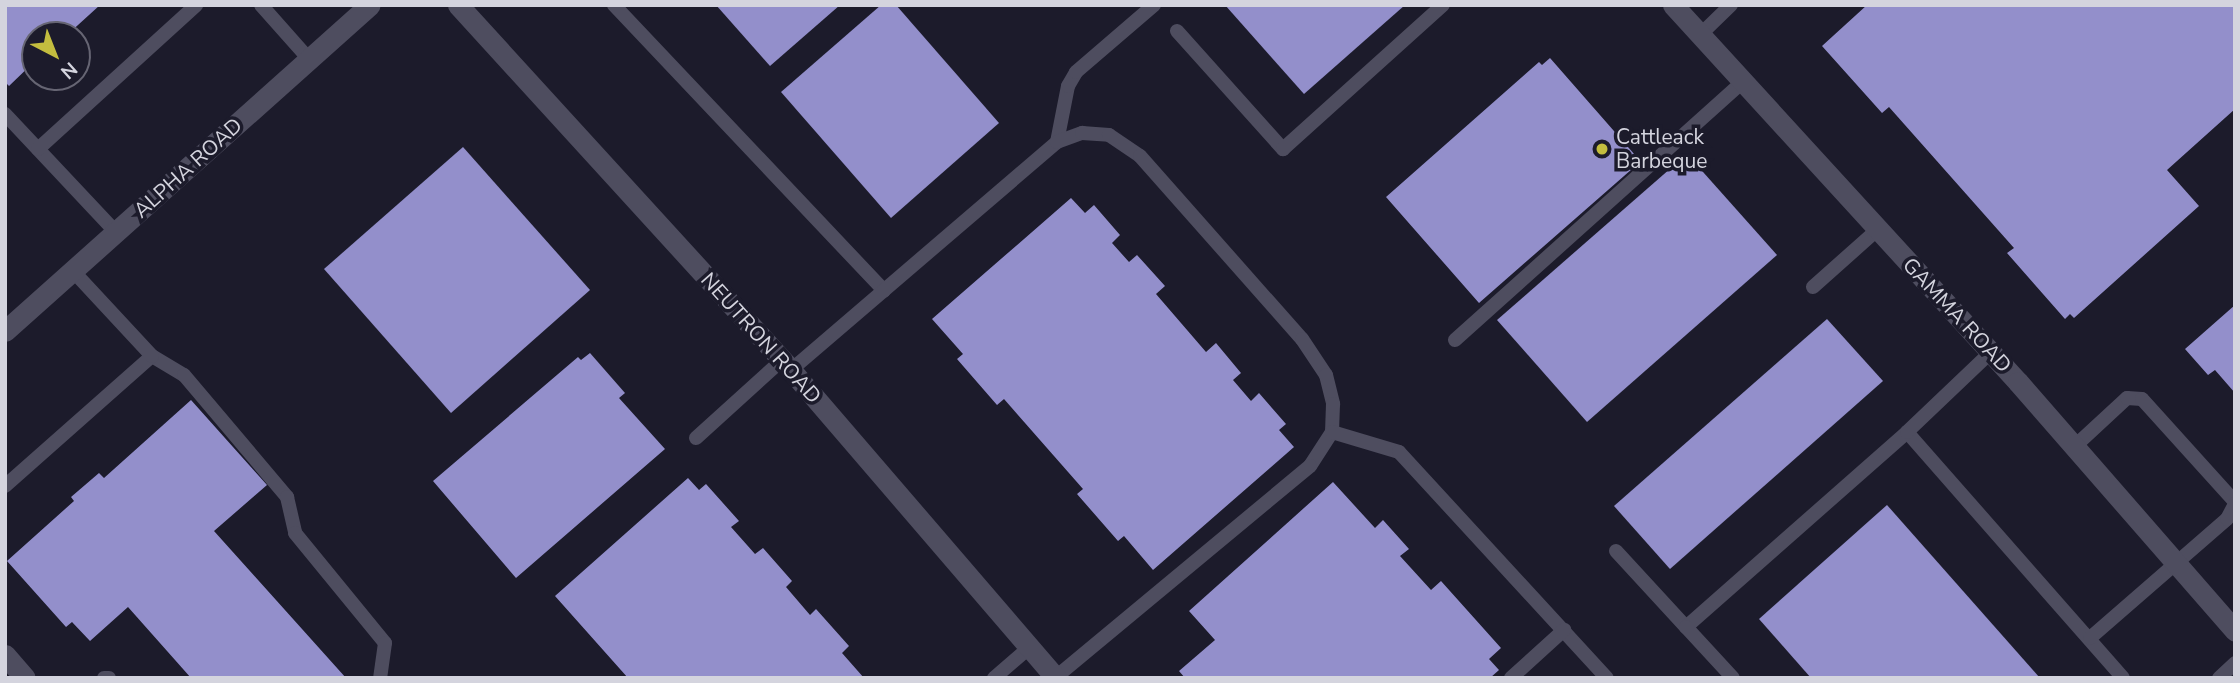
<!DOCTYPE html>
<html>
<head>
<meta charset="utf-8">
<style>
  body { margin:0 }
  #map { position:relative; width:2240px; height:683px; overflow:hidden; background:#1c1b2b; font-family:"Nunito Sans",sans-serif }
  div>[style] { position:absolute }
  .building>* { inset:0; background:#938fcb }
  .lane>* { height:14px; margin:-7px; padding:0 7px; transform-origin:7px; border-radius:7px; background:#4e4d5f }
  .street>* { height:21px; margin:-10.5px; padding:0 10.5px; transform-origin:10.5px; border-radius:10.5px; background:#4e4d5f }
  .secondary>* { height:21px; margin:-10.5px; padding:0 10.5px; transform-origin:10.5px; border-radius:10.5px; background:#4e4d5f }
  .dots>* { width:19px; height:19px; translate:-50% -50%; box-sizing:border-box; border:4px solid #1c1b2b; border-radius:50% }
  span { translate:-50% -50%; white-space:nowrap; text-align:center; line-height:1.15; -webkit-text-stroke:7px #1c1b2b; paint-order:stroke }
  .poi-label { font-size:21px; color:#d4d4de }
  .left { translate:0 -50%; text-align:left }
  .street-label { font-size:21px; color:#d4d4de }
  .frame { position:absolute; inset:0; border:7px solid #d4d4de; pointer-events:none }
  .north { position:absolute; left:21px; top:21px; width:70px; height:70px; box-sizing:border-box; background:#1c1b2b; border:2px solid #666573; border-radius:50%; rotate:138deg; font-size:19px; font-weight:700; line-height:28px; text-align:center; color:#d4d4de }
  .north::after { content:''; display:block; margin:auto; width:24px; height:32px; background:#c3bd3f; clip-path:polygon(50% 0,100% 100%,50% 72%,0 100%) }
</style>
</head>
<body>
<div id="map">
  <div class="building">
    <i style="clip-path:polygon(5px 5px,100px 5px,67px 35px,35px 35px,35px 61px,9px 86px,5px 82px)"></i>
    <i style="clip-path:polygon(716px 5px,840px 5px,770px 66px)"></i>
    <i style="clip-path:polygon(881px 5px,896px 5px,999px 123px,891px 218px,781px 92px)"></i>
    <i style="clip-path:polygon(1225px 5px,1405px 5px,1304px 94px)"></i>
    <i style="clip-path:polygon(1867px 5px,2235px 5px,2235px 109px,2167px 170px,2199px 206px,2074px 318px,2070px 314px,2065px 319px,2007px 253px,2014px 248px,1889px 107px,1882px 113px,1822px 46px)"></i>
    <i style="clip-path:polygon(1550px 58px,1635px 155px,1627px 163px,1632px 169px,1479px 303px,1386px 197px,1539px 62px,1542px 65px)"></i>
    <i style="clip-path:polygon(463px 147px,590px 290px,451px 413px,324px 269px)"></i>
    <i style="clip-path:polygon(1687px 154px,1777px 255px,1587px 422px,1497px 320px)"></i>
    <i style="clip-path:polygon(1071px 198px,1085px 213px,1094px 205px,1120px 235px,1112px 243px,1129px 262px,1137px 255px,1165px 286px,1156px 294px,1206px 352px,1216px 343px,1241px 373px,1233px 380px,1251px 401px,1259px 393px,1286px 424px,1279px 430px,1294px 447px,1153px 570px,1124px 536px,1118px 541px,1077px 494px,1083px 489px,1004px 399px,997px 405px,957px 359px,963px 354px,932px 319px)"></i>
    <i style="clip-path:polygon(2235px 305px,2235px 393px,2215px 370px,2208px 375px,2185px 349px)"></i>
    <i style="clip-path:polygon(1827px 319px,1883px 381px,1670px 569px,1614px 506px)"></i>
    <i style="clip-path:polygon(590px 353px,625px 393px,619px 398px,665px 449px,516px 578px,433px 481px,578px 357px,581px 360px)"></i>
    <i style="clip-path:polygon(191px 400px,267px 485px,214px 531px,346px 678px,191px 678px,128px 607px,90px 641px,72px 622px,66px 627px,7px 561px,74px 501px,71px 497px,99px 473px,104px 478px)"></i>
    <i style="clip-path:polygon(688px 478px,699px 490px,706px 484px,739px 521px,731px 527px,755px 554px,763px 548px,792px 581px,786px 587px,810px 615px,816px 609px,849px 646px,842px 653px,864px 678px,628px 678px,555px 596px)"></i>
    <i style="clip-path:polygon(1333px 482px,1375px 528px,1383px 520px,1409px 549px,1400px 556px,1431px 590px,1441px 581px,1501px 648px,1489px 659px,1499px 670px,1490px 678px,1185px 678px,1179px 671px,1215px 640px,1189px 611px)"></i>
    <i style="clip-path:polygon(1887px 505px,2040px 678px,1811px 678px,1759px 619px)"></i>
  </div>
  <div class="lane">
    <i style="left:261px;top:5px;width:72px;rotate:48.4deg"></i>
    <i style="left:614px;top:5px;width:393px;rotate:46.6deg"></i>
    <i style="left:1177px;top:31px;width:159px;rotate:48.1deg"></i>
    <i style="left:1283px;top:149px;width:215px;rotate:-42deg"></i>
    <i style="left:1700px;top:35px;width:43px;rotate:-44.1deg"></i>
    <i style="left:5px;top:114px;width:162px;rotate:46.8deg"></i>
    <i style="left:1057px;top:142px;width:57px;rotate:-78.9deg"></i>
    <i style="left:1068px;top:86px;width:16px;rotate:-60deg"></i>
    <i style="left:1076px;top:72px;width:103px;rotate:-40.7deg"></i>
    <i style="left:38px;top:149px;width:214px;rotate:-42.3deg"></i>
    <i style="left:1813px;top:287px;width:87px;rotate:-41.7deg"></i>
    <i style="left:1455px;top:340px;width:387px;rotate:-41.9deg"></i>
    <i style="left:152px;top:356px;width:37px;rotate:31deg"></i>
    <i style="left:184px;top:375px;width:160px;rotate:49.8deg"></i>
    <i style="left:287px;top:497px;width:37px;rotate:77deg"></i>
    <i style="left:295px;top:533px;width:142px;rotate:50.7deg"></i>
    <i style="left:385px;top:643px;width:35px;rotate:98deg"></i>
    <i style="left:791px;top:370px;width:350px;rotate:-40.6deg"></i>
    <i style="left:1057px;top:142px;width:27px;rotate:-20deg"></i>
    <i style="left:1082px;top:133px;width:27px;rotate:4deg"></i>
    <i style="left:1109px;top:135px;width:37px;rotate:34deg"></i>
    <i style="left:1140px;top:156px;width:244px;rotate:48.5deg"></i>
    <i style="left:1302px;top:339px;width:43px;rotate:56.3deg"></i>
    <i style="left:1326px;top:375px;width:30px;rotate:76deg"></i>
    <i style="left:1333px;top:404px;width:28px;rotate:92deg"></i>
    <i style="left:1332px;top:432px;width:40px;rotate:122.9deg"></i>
    <i style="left:1310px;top:466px;width:330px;rotate:140.3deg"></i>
    <i style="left:1332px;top:432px;width:70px;rotate:16.6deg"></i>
    <i style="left:1399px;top:452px;width:307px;rotate:47.4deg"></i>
    <i style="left:1907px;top:432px;width:327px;rotate:48.7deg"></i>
    <i style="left:696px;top:438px;width:116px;rotate:-42.2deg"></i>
    <i style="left:2074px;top:447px;width:72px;rotate:-42.8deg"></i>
    <i style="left:2127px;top:398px;width:15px;rotate:4deg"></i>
    <i style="left:2142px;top:399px;width:139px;rotate:47.9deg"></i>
    <i style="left:5px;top:486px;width:196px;rotate:-41.5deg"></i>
    <i style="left:152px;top:356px;width:116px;rotate:-132.9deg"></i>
    <i style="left:1616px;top:551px;width:103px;rotate:47.4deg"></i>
    <i style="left:1686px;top:627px;width:295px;rotate:-41.4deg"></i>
    <i style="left:1907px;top:432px;width:116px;rotate:-43.6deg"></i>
    <i style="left:1686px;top:627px;width:69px;rotate:47.3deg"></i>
    <i style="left:2090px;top:638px;width:181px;rotate:-41deg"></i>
    <i style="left:2227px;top:519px;width:17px;rotate:-62deg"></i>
    <i style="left:104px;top:678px;width:5px"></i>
    <i style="left:994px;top:678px;width:48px;rotate:-40.7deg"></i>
    <i style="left:1511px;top:678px;width:72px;rotate:-42.2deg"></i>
    <i style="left:2219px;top:678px;width:22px;rotate:-43deg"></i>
  </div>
  <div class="street">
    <i style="left:458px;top:5px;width:494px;rotate:47.6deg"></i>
    <i style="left:791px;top:370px;width:406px;rotate:49.3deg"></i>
    <i style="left:1673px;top:5px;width:511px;rotate:47.54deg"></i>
    <i style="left:2018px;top:382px;width:330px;rotate:48.9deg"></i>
    <i style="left:5px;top:655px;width:30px;rotate:49deg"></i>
  </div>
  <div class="secondary">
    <i style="left:5px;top:331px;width:489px;rotate:-41.8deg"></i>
  </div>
  <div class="dots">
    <i style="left:1602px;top:149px;background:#c3bd3f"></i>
  </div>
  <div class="poi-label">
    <span class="left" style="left:1616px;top:149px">Cattleack<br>Barbeque</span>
  </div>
  <div class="street-label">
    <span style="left:188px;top:168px;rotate:-42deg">ALPHA ROAD</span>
    <span style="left:1957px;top:315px;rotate:47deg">GAMMA ROAD</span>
    <span style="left:761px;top:338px;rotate:48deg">NEUTRON ROAD</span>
  </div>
  <div class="frame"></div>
  <div class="north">N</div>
</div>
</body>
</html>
